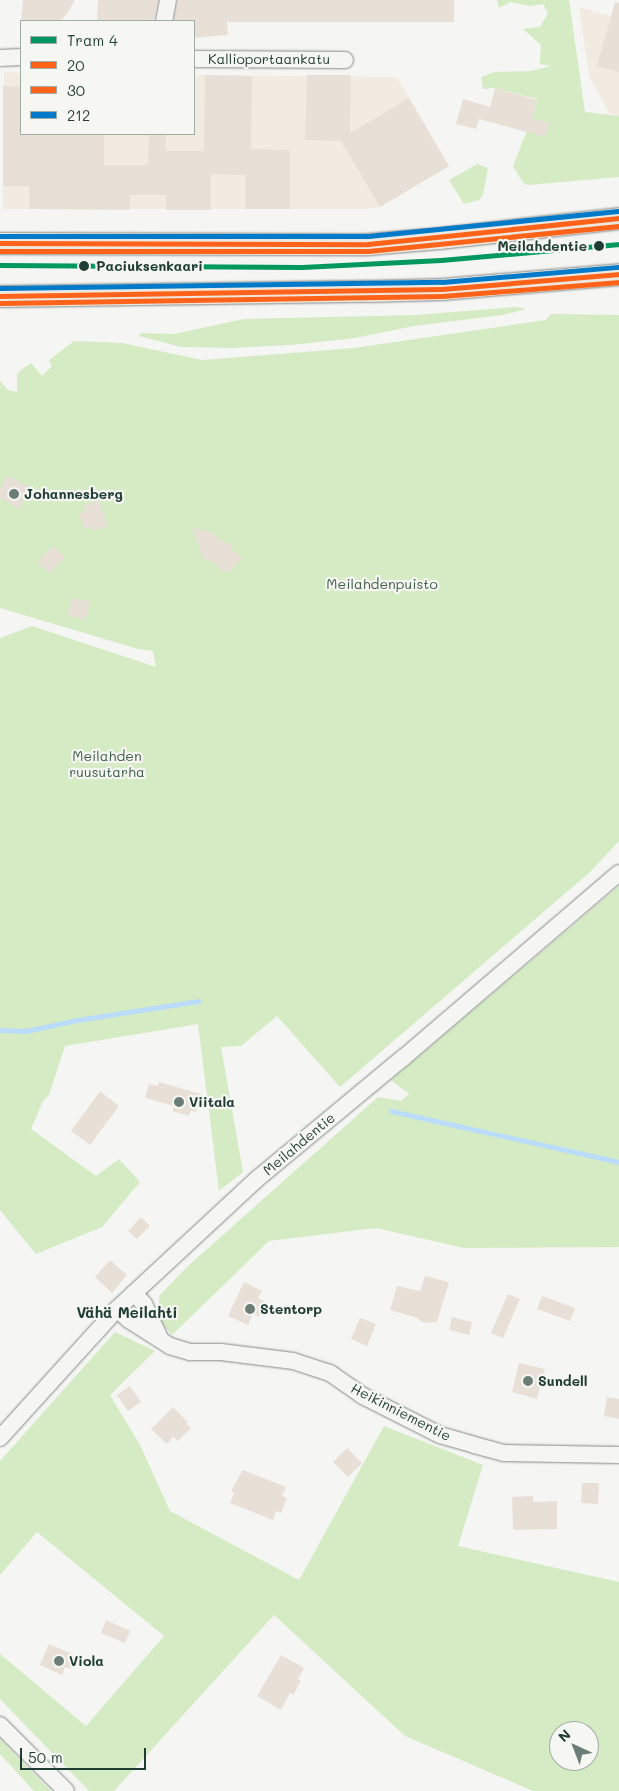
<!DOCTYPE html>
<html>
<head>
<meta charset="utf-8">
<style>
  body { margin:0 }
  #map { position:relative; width:619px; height:1791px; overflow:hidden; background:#f5f5f3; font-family:Mali,sans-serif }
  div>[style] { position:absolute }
  .built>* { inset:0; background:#f2ebe2 }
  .green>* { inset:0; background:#d5ebc4 }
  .stream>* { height:5px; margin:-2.5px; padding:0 2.5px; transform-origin:2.5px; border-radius:2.5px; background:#bcdcfb }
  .building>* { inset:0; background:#e8e0d7 }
  .roads { filter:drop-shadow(0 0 1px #858a88) drop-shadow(0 0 1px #858a88) }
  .minor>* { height:16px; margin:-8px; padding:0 8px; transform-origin:8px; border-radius:8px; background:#f5f5f3 }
  .major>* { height:21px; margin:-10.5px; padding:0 10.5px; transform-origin:10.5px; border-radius:10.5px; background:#ece8df }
  .bus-1>* { height:5px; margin:-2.5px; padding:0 2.5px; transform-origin:2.5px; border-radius:2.5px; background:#ff6319 }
  .bus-2>* { height:5px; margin:-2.5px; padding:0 2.5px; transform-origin:2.5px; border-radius:2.5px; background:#ff6319 }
  .bus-3>* { height:5px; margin:-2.5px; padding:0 2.5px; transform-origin:2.5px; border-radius:2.5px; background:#007ac9 }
  .tram-1>* { height:5px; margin:-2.5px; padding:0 2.5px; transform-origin:2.5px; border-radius:2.5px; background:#00985f }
  .dots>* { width:14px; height:14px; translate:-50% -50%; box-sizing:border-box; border:2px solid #f6f6f2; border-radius:50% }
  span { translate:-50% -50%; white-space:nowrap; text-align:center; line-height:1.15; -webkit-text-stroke:4.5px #f6f6f2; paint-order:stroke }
  .street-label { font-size:14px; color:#1f3d34 }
  .stop-label { font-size:14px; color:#1f3d34; font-weight:700 }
  .right { translate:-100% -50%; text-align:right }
  .left { translate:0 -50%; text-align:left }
  .poi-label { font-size:14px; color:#1f3d34; font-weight:700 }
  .park-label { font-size:14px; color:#3e5e49 }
  .neighbourhood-label { font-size:15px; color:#1f3d34; font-weight:700 }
  .legend { position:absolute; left:20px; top:20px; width:175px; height:115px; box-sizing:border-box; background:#f6f6f2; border:1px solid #a0aca6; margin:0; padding:6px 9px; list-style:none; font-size:15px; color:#1f3d34 }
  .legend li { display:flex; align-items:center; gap:10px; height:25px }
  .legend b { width:25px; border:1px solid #a0aca6 }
  .north { position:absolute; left:549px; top:1721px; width:50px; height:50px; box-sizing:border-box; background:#f6f6f2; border:1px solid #a0aca6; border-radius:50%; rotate:317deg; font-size:14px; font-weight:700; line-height:20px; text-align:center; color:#1f3d34 }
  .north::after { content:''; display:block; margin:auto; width:18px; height:22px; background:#6a7d77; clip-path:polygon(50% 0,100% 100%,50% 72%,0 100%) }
  .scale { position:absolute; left:20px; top:1748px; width:126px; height:22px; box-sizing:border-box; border:2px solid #1f3d34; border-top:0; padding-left:6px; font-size:15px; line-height:18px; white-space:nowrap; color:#1f3d34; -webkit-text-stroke:4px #f6f6f2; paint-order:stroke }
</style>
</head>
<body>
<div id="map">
  <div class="built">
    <i style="clip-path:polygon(579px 7px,619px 18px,619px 116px,609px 113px,589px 76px)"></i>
    <i style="clip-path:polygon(4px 72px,21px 73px,21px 134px,194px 134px,194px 75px,397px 77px,449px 166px,380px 207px,370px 209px,3px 209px)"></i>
  </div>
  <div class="green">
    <i style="clip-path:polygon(497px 0,569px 0,585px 112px,619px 116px,619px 177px,528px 185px,523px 183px,513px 166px,532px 118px,537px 99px,495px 88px,483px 89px,481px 77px,495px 72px,531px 71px,551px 66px,540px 64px,541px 45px,523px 29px,540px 27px,548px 13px,543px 4px,529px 6px,511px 2px,499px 8px)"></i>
    <i style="clip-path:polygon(477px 164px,488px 168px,483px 195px,479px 200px,464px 204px,449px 180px)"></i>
    <i style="clip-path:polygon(517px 307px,526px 309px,503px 315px,414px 326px,355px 338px,292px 345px,231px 348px,181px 347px,139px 336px,140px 333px,174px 334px,244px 319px,416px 315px)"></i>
    <i style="clip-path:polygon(551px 314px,619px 315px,619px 841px,590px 872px,340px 1087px,277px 1016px,241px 1046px,221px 1047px,243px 1172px,219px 1191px,198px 1024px,65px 1046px,49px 1095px,43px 1101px,31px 1129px,96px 1176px,119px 1159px,140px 1182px,102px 1227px,36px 1254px,0 1210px,0 638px,32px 626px,156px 667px,153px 651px,138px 649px,0 608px,0 381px,8px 390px,17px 392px,17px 374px,21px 370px,31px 363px,42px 376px,52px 366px,49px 360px,74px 341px,122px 343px,202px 360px,354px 348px,546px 320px)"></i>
    <i style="clip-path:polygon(619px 886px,619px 1247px,464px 1248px,376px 1228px,269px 1241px,172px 1335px,159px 1320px,159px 1296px,187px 1267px,378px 1097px,401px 1101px,409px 1094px,391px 1080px)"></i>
    <i style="clip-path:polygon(evenodd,115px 1332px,155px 1351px,110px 1395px,140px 1445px,170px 1511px,299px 1580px,384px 1426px,483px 1465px,458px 1546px,619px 1582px,619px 1791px,533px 1791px,405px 1736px,274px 1615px,114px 1791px,89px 1791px,0 1699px,0 1654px,86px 1726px,164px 1636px,37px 1532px,0 1575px,0 1461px,115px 1332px,559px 1731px,589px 1731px,589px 1761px,559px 1761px,559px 1731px)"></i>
    <i style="clip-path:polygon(0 1739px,47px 1787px,51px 1791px,34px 1791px,0 1754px)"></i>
  </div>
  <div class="stream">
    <i style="left:0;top:1030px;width:26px;rotate:2deg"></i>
    <i style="left:26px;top:1031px;width:52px;rotate:-12.2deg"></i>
    <i style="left:77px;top:1020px;width:123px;rotate:-8.9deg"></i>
    <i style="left:391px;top:1111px;width:234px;rotate:12.6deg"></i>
  </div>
  <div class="building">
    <i style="clip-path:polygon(23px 0,75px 0,66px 15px,60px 21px,21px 21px)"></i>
    <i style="clip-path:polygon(98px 0,158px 0,154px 19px,151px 19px,151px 21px,97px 20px)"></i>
    <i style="clip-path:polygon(178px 0,454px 0,454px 22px,227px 22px,228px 35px,194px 38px,194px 21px,174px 20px)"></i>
    <i style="clip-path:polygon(615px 2px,619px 3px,619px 72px,597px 66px)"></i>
    <i style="clip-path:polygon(205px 75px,252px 76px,251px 149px,290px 150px,290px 209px,245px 209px,245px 175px,211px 174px,211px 210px,166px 210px,166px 195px,130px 195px,130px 210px,29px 209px,29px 186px,3px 186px,3px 86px,21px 87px,21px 134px,104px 134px,104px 165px,148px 165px,149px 134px,166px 134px,166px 151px,204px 151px)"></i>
    <i style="clip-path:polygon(307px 75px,351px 75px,350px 133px,409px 98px,449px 166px,380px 207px,341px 141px,305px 140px)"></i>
    <i style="clip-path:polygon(495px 88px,537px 100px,532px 118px,549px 123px,545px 137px,479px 119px,476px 129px,456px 124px,463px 99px,490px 107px)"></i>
    <i style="clip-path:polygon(7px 475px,30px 488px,19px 509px,0 498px,0 489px)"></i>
    <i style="clip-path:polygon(99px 500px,108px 526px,93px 531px,91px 526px,85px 529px,79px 514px,85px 511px,83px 506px)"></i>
    <i style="clip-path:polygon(192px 528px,211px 532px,225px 544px,229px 541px,232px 549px,242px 558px,229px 572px,223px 572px,212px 561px,209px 562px,202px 556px)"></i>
    <i style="clip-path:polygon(53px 546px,65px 557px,49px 573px,37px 562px)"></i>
    <i style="clip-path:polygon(72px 598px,90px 602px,85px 620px,67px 615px)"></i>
    <i style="clip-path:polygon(159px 1082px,201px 1094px,196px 1112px,191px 1111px,189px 1116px,172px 1111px,174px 1106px,145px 1098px,149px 1084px,158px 1086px)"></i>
    <i style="clip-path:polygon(100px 1091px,119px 1106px,90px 1145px,71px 1131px)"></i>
    <i style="clip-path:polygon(141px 1217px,150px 1226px,137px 1239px,128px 1231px)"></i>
    <i style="clip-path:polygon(110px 1260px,127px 1275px,112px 1293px,95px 1277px)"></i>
    <i style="clip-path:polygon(425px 1276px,449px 1282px,437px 1322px,423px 1323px,417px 1318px,390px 1310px,397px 1286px,420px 1291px)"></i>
    <i style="clip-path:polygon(244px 1282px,262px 1291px,258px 1298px,270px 1304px,264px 1315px,260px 1314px,259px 1317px,253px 1314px,248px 1325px,228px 1316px)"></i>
    <i style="clip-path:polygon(508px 1294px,520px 1299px,503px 1338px,491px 1333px)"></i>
    <i style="clip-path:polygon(542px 1296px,575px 1308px,570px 1321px,537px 1309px)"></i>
    <i style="clip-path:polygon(452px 1317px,472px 1322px,469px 1335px,449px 1330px)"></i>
    <i style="clip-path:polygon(360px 1318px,376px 1324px,367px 1346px,351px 1339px)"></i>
    <i style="clip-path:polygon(519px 1363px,545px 1369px,537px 1399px,512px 1392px)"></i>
    <i style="clip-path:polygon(130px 1386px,141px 1402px,128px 1411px,117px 1395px)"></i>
    <i style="clip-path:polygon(607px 1397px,619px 1399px,619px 1419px,604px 1416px)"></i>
    <i style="clip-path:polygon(173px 1407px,188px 1422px,186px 1424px,191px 1428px,178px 1441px,173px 1437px,167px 1444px,151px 1429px)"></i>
    <i style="clip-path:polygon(347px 1448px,362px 1463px,348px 1477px,333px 1462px)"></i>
    <i style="clip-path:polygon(243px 1470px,286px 1487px,282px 1496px,287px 1498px,281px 1513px,276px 1511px,273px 1520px,230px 1503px,234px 1493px,231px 1491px)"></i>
    <i style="clip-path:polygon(582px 1483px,599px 1483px,598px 1504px,581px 1503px)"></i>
    <i style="clip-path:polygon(533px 1496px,533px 1502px,557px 1501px,557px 1529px,513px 1530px,512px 1497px)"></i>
    <i style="clip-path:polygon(106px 1620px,130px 1631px,125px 1643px,101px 1633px)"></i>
    <i style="clip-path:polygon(49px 1644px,77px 1656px,71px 1669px,65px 1667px,62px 1675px,40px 1665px)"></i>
    <i style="clip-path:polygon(281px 1655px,304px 1668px,298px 1679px,301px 1681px,293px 1695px,290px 1693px,281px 1710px,257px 1696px)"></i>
  </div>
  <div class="roads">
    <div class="minor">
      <i style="left:164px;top:21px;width:21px;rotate:-79deg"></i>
      <i style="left:0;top:58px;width:21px;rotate:-3deg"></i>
      <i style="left:194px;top:59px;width:151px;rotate:0.4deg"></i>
      <i style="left:134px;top:1293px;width:15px;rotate:48deg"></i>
      <i style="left:144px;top:1304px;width:38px;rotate:65deg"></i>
      <i style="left:117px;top:1309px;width:16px;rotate:43deg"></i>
      <i style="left:129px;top:1320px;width:49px;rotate:32.4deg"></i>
      <i style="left:170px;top:1346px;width:21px;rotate:17deg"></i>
      <i style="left:190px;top:1352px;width:31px"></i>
      <i style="left:221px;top:1352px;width:73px;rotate:7.1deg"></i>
      <i style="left:293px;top:1361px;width:39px;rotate:18deg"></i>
      <i style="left:330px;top:1373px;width:40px;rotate:34.9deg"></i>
      <i style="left:363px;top:1396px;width:86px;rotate:26.9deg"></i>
      <i style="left:440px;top:1435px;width:35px;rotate:16deg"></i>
      <i style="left:474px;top:1445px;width:30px;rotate:15deg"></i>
      <i style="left:503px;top:1453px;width:116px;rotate:1deg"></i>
      <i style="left:0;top:1438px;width:174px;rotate:-47.8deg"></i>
      <i style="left:117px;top:1309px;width:191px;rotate:-42.9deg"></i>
      <i style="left:257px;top:1179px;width:190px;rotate:-39.7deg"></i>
      <i style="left:403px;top:1058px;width:284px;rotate:-40.6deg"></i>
      <i style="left:0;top:1725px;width:93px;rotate:45deg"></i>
    </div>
    <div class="major">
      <i style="left:0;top:243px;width:368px;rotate:0.2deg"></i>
      <i style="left:368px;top:244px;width:71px;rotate:-4.8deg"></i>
      <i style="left:439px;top:238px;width:181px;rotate:-6.3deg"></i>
      <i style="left:0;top:296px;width:369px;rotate:-0.8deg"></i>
      <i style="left:369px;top:291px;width:73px;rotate:-1.6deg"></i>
      <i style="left:442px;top:289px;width:178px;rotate:-4.8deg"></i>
    </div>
  </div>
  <div class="bus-1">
    <i style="left:0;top:243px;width:368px;rotate:0.2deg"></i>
    <i style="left:368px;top:244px;width:252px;rotate:-5.9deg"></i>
    <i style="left:0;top:296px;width:442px;rotate:-0.9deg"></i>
    <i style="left:442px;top:289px;width:178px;rotate:-4.8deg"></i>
  </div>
  <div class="bus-2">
    <i style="left:0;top:251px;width:368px"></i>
    <i style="left:368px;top:251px;width:252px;rotate:-5.7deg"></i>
    <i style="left:0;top:303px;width:442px;rotate:-0.9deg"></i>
    <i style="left:442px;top:296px;width:178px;rotate:-4.5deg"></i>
  </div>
  <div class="bus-3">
    <i style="left:0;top:236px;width:368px"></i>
    <i style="left:368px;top:236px;width:251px;rotate:-5.7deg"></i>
    <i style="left:0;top:288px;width:442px;rotate:-0.8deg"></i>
    <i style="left:442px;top:282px;width:177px;rotate:-4.9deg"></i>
  </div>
  <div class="tram-1">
    <i style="left:0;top:265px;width:302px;rotate:0.4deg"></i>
    <i style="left:302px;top:267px;width:139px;rotate:-2.9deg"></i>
    <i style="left:441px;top:260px;width:179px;rotate:-5.1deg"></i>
  </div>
  <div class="dots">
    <i style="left:599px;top:246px;background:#1f3d34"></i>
    <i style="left:84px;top:266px;background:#1f3d34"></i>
    <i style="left:14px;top:494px;background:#6a7d77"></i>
    <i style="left:179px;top:1102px;background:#6a7d77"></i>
    <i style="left:250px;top:1309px;background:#6a7d77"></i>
    <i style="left:528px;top:1381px;background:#6a7d77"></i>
    <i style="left:59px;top:1661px;background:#6a7d77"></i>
  </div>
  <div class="street-label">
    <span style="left:269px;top:59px">Kallioportaankatu</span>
    <span style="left:299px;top:1144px;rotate:-40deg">Meilahdentie</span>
    <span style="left:401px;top:1412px;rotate:27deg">Heikinniementie</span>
  </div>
  <div class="stop-label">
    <span class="right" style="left:587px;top:246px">Meilahdentie</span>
    <span class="left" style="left:96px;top:266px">Paciuksenkaari</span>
  </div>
  <div class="poi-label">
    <span class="left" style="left:24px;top:494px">Johannesberg</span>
    <span class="left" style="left:189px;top:1102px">Viitala</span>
    <span class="left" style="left:260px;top:1309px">Stentorp</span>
    <span class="left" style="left:538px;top:1381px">Sundell</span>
    <span class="left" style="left:69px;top:1661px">Viola</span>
  </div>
  <div class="park-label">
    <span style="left:382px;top:584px">Meilahdenpuisto</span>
    <span style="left:107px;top:764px">Meilahden<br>ruusutarha</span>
  </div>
  <div class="neighbourhood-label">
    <span style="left:127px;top:1313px">Vähä Meilahti</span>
  </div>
  <ul class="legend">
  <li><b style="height:6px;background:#00985f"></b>Tram 4</li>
  <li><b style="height:6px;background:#ff6319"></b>20</li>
  <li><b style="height:6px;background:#ff6319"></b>30</li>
  <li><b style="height:6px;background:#007ac9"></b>212</li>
  </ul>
  <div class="north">N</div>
  <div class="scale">50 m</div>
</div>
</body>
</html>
